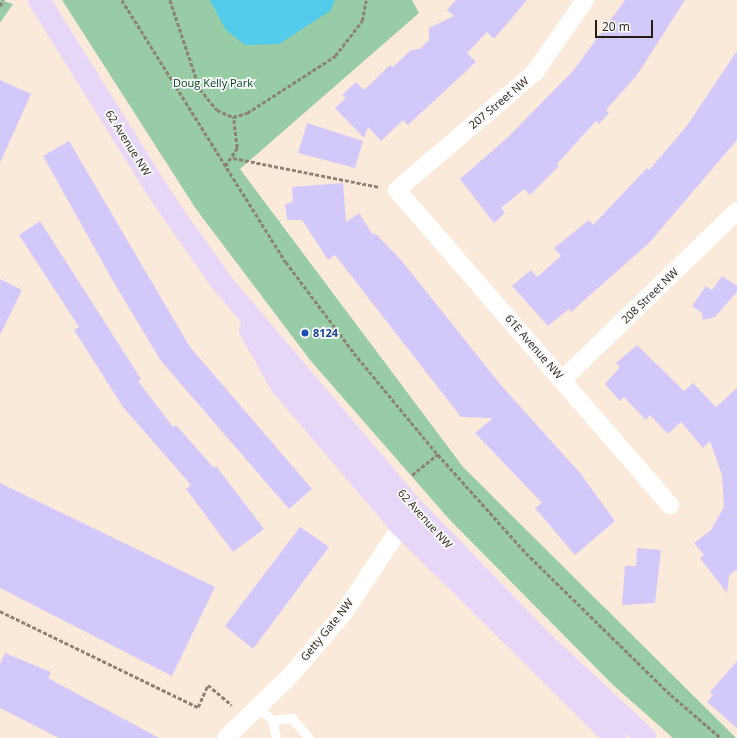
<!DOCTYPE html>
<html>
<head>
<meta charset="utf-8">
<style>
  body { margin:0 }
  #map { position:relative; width:737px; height:738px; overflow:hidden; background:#fbeada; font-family:"Open Sans",sans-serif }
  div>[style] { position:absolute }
  .green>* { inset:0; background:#97cca6 }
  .water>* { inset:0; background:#52ccea }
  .building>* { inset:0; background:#d3c8fa }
  .path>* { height:2.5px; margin-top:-1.25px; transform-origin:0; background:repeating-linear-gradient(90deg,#8e8174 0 4px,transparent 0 6px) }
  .service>* { height:9px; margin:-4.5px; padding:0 4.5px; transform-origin:4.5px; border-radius:4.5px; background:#fff }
  .minor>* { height:18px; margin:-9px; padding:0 9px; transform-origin:9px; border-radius:9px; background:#fff }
  .secondary>* { height:22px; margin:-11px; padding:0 11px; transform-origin:11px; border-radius:11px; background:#e6d7f8 }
  .dots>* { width:11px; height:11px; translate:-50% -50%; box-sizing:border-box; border:2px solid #fafafa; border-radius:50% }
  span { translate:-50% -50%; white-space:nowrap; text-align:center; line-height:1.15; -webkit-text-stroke:3.5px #fafafa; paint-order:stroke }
  .park-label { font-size:11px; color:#014522 }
  .street-label { font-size:11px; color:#261c12 }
  .transit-label { font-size:11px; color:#164399; font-weight:700 }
  .left { translate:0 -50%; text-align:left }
  .scale { position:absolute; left:595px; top:20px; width:58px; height:18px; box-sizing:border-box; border:2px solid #261c12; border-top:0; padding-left:5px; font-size:12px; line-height:14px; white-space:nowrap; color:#261c12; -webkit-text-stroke:3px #fafafa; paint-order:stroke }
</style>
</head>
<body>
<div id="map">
  <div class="green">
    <i style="clip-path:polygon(0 0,13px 4px,0 23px)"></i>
    <i style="clip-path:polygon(62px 0,412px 0,419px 13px,240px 169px,463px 467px,736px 738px,673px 738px,612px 684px,449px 519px,310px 360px,196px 209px)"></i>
  </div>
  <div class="water">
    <i style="clip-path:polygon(210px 0,335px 0,330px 11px,279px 44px,245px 45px,226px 30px)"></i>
  </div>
  <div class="building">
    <i style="clip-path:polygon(456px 0,527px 0,494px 39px,487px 32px,467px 53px,476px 62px,408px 125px,403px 120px,381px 141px,368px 127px,364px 138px,335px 108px,346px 98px,342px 95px,356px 82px,364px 90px,390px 65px,393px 67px,411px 50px,420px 49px,429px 40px,429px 28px,454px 16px,447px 10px)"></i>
    <i style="clip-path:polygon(625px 0,685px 0,637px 75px,606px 110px,609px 113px,599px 124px,596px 121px,557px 164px,559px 166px,530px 195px,524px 189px,501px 208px,505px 213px,494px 223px,460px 179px,508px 137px,573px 71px)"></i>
    <i style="clip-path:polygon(737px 51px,737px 140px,649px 243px,571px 312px,569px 309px,548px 326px,512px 286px,531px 270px,537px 277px,561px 256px,554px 248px,589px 220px,593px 225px,647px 168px,649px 170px,686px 127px)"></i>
    <i style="clip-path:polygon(0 80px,31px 94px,0 163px)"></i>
    <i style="clip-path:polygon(307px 123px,363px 141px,355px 168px,298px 153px)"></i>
    <i style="clip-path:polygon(69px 141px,190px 347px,312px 489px,289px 509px,161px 361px,113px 281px,43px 156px)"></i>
    <i style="clip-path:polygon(343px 183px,346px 222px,359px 213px,373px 235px,375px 233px,401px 260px,500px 384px,580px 473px,615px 521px,575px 555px,535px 508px,542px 503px,475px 433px,493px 418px,461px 417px,335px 255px,328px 260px,302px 220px,287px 220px,285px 204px,293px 202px,292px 187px)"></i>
    <i style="clip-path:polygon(40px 221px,141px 379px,138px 381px,173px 427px,176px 425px,214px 468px,216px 466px,264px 529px,233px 552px,186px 489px,191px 485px,123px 407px,74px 330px,79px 327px,19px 235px)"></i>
    <i style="clip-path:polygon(722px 276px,737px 286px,737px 292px,715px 317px,703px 320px,702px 313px,692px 306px,706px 286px,712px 290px)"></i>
    <i style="clip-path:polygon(0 279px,22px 290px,0 335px)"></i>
    <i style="clip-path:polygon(637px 345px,684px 391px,693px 383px,716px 407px,737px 388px,737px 569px,729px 576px,727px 593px,700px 558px,704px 555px,694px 543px,711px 530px,724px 507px,722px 475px,710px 441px,703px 448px,681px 422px,668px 434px,650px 415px,646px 420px,624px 397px,620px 401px,605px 384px,620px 367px,616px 363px)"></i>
    <i style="clip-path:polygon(0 483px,215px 587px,172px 676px,0 588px)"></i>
    <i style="clip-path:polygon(300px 527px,329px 547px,253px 649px,225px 626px)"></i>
    <i style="clip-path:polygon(637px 548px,661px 550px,655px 603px,622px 605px,625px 566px,636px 566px)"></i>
    <i style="clip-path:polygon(5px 653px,51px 672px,48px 678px,159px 738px,59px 738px,0 708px,0 664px)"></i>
    <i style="clip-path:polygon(737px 661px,737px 728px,707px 702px,713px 695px,710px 692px)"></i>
  </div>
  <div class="path">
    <i style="left:122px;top:0;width:309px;rotate:58deg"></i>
    <i style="left:286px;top:262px;width:114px;rotate:53.2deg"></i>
    <i style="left:354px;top:353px;width:126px;rotate:50.5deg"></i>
    <i style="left:434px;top:450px;width:138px;rotate:48.2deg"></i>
    <i style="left:526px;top:553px;width:203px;rotate:44.4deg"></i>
    <i style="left:671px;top:695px;width:66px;rotate:40.7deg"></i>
    <i style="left:170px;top:0;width:94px;rotate:71.4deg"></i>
    <i style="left:200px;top:89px;width:27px;rotate:51deg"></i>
    <i style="left:217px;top:110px;width:17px;rotate:24deg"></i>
    <i style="left:233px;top:117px;width:15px;rotate:-16deg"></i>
    <i style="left:247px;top:113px;width:105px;rotate:-32.9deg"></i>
    <i style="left:335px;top:56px;width:44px;rotate:-52.4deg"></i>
    <i style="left:362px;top:21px;width:21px;rotate:-79deg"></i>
    <i style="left:0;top:6px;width:7px;rotate:-63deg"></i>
    <i style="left:233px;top:158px;width:150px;rotate:11.2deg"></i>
    <i style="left:225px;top:166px;width:22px;rotate:-56deg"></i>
    <i style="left:237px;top:148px;width:31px;rotate:-97deg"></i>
    <i style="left:412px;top:475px;width:33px;rotate:-39deg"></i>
    <i style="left:0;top:611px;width:220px;rotate:25.9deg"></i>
    <i style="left:198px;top:707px;width:24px;rotate:-66deg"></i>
    <i style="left:208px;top:685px;width:31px;rotate:40deg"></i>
  </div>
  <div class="service">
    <i style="left:258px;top:707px;width:19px;rotate:43deg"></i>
    <i style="left:272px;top:720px;width:18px;rotate:77deg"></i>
    <i style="left:272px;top:720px;width:20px;rotate:-6deg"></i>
    <i style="left:292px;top:718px;width:26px;rotate:50deg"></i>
  </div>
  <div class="minor">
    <i style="left:585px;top:0;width:88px;rotate:124.8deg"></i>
    <i style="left:535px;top:72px;width:182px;rotate:139.5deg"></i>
    <i style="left:397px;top:190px;width:417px;rotate:49.1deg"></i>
    <i style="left:562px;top:380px;width:243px;rotate:-44deg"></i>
    <i style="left:226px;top:738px;width:89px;rotate:-44.1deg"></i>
    <i style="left:290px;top:676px;width:82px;rotate:-49.5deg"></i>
    <i style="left:343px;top:614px;width:118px;rotate:-56.4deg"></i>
  </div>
  <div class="secondary">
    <i style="left:39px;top:0;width:234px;rotate:58.1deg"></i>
    <i style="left:163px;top:199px;width:103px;rotate:54.9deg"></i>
    <i style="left:222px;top:283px;width:297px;rotate:49.7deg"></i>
    <i style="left:414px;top:509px;width:187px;rotate:45.9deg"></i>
    <i style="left:544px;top:643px;width:139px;rotate:43deg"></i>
    <i style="left:250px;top:330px;width:63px;rotate:60.6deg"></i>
    <i style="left:281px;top:385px;width:185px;rotate:49.6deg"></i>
    <i style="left:401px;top:526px;width:301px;rotate:44.7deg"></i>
  </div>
  <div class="dots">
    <i style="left:305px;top:333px;background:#1a4fb4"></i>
  </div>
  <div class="park-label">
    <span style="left:213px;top:83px">Doug Kelly Park</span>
  </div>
  <div class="street-label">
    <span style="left:499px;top:103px;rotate:-40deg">207 Street NW</span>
    <span style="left:128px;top:143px;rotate:58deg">62 Avenue NW</span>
    <span style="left:650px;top:296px;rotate:-44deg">208 Street NW</span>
    <span style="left:534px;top:347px;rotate:49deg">61E Avenue NW</span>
    <span style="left:425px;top:519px;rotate:48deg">62 Avenue NW</span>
    <span style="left:327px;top:630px;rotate:-51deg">Getty Gate NW</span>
  </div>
  <div class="transit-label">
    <span class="left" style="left:313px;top:333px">8124</span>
  </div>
  <div class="scale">20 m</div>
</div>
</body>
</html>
